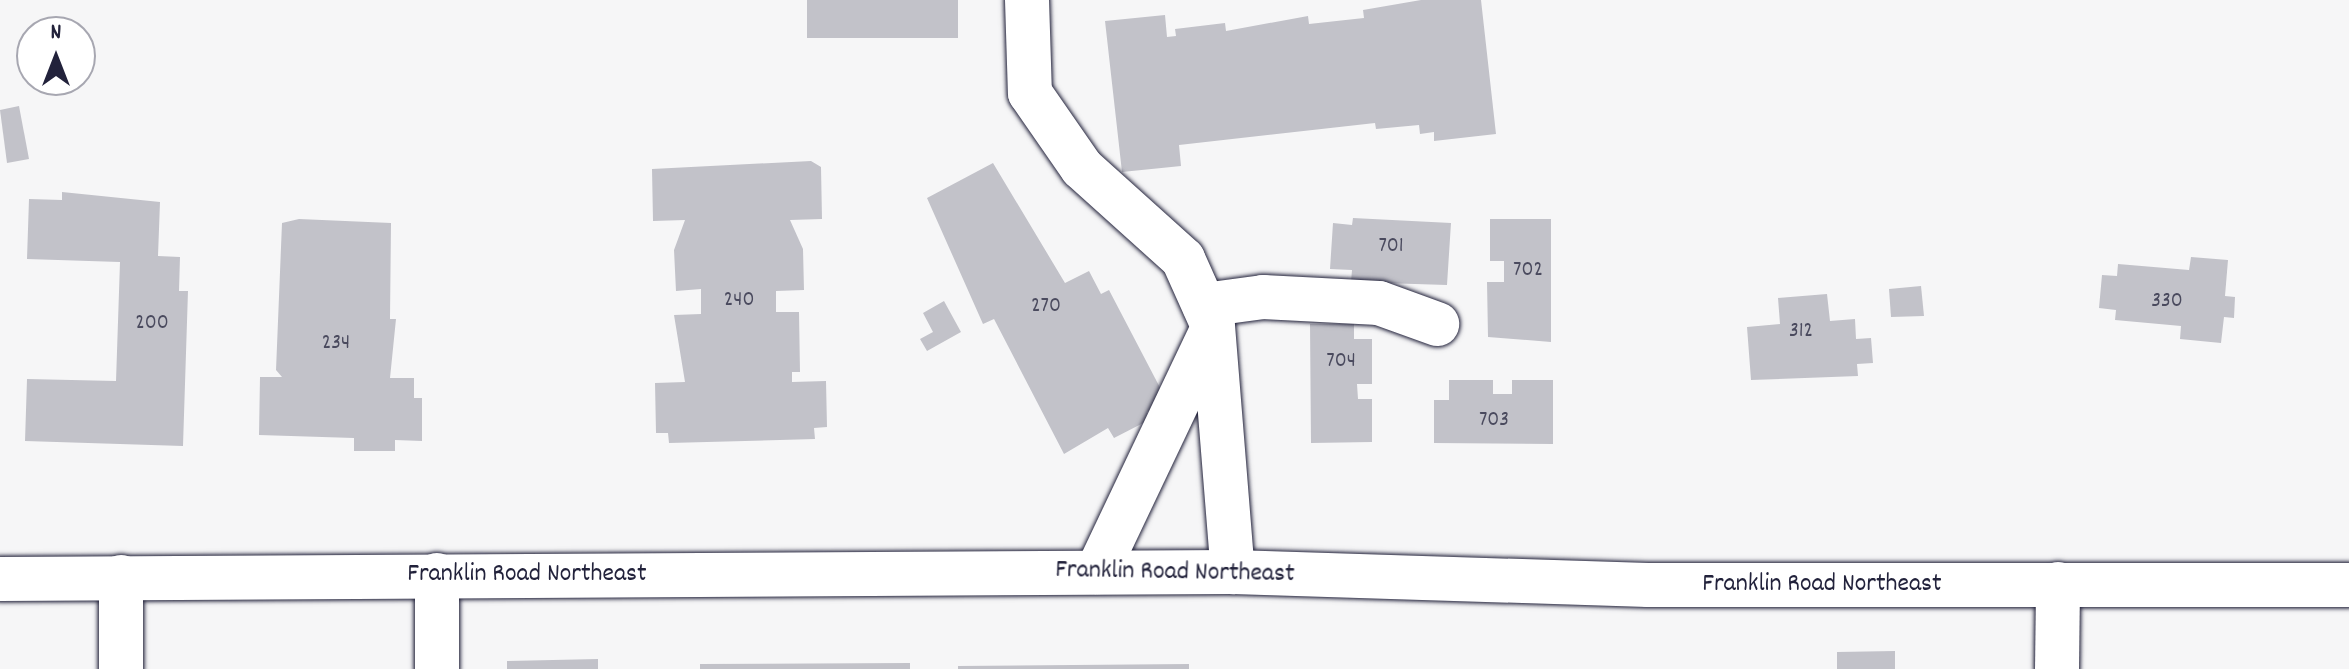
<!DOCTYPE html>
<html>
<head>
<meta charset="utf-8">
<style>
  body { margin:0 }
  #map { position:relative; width:2349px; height:669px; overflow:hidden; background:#f6f6f7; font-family:Dekko,sans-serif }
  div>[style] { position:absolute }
  .building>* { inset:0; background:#c2c2c9 }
  .roads { filter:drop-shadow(0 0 2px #22223b) drop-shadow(0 0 2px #22223b) }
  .minor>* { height:44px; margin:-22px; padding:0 22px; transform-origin:22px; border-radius:22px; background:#fff }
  span { translate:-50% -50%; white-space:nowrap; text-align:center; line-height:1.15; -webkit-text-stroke:6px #fff; paint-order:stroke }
  .number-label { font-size:22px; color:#4a4a5e }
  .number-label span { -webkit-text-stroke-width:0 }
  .street-label { font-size:26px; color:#22223b }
  .north { position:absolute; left:16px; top:16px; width:80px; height:80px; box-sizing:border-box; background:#fff; border:2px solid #a7a7b1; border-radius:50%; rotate:0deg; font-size:22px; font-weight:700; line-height:32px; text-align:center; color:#22223b }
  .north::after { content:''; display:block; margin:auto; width:28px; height:36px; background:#22223b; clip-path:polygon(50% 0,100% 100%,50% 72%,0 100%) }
</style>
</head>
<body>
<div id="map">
  <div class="building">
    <i style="clip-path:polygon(807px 0,958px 0,958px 38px,807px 38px)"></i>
    <i style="clip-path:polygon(1421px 0,1481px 0,1496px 134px,1434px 141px,1434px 132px,1420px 134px,1419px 125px,1376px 129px,1375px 123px,1179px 145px,1181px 166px,1122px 172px,1105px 21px,1165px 15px,1167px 37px,1176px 36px,1175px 29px,1225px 23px,1226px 31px,1308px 16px,1309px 24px,1364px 18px,1363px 10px)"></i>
    <i style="clip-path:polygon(19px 106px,29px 159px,7px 163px,0 110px)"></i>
    <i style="clip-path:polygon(811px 161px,821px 167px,822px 219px,790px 220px,803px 249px,804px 290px,776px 291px,776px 312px,799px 312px,800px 372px,792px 372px,792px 382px,826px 381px,827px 427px,814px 428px,815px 439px,669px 443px,668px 433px,656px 433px,655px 383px,685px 382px,674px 315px,701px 314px,701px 289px,676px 291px,674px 250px,685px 220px,653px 221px,652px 169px)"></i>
    <i style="clip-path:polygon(993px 163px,1065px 283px,1089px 271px,1101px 294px,1109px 290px,1167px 401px,1147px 412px,1151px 419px,1114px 438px,1108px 428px,1064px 454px,994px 319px,983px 324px,927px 198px)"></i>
    <i style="clip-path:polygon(62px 192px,160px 202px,158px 256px,180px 257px,179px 291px,188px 291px,183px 446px,25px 441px,27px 379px,116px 381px,120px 262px,27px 259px,29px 199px,62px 200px)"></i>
    <i style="clip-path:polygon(1353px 218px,1451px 223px,1447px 285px,1351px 282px,1352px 270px,1330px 269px,1333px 223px,1352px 225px)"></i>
    <i style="clip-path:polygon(299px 219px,391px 223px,390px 319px,396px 319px,390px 378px,414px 378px,414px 398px,422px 398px,422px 441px,395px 440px,395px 451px,354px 451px,354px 438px,259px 435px,260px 377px,282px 377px,276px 370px,282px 223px)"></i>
    <i style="clip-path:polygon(1490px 219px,1551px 219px,1551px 342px,1488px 337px,1487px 282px,1504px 282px,1504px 261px,1490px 261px)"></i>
    <i style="clip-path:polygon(2191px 257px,2228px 260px,2225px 296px,2235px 297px,2234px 318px,2224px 317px,2221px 343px,2180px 339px,2181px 326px,2115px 320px,2116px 310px,2099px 308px,2102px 275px,2117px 276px,2118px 264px,2189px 270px)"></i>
    <i style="clip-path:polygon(1921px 286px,1924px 316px,1891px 317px,1889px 289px)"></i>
    <i style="clip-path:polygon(1827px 294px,1830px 321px,1855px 319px,1856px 339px,1871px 338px,1873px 363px,1857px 364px,1858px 376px,1751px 380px,1747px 327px,1780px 324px,1778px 298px)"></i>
    <i style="clip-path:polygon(944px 301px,961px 332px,927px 351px,920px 339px,933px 332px,923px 313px)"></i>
    <i style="clip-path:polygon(1310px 324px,1354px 324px,1354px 339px,1372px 339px,1372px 384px,1357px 384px,1358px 399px,1372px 399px,1372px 442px,1311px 443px)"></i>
    <i style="clip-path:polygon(1449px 380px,1493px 380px,1493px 394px,1512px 394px,1512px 380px,1553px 380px,1553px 444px,1434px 443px,1434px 400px,1449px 400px)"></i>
    <i style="clip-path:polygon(1895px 651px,1895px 669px,1837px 669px,1837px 652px)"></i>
    <i style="clip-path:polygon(598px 659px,598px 669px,507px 669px,507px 661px)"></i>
    <i style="clip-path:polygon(910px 663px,910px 669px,700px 669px,700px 664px)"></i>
    <i style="clip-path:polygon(1189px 664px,1189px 669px,958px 669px,958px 666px)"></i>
  </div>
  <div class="roads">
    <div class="minor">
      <i style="left:1027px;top:0;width:93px;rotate:88.2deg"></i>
      <i style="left:1030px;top:93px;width:91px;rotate:55.3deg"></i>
      <i style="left:1082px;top:168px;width:136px;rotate:42deg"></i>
      <i style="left:1183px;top:259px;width:73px;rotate:65.9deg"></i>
      <i style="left:1213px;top:326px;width:247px;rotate:85.4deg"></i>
      <i style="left:1204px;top:305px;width:60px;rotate:-7.7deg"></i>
      <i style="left:1263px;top:297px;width:116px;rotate:3deg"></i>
      <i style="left:1379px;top:303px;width:62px;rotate:19.9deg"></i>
      <i style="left:1097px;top:572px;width:266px;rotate:-64.6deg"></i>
      <i style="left:121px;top:577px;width:92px;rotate:90deg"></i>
      <i style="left:0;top:579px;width:1233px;rotate:-0.33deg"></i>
      <i style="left:1233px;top:572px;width:415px;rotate:1.8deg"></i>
      <i style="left:1648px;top:585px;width:701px"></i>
      <i style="left:437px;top:669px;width:94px;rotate:-90deg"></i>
      <i style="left:2057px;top:669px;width:85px;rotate:-89.3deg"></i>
    </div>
  </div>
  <div class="number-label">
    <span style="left:1391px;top:247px">701</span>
    <span style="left:1528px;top:271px">702</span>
    <span style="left:739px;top:301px">240</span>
    <span style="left:2167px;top:302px">330</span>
    <span style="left:1046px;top:307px">270</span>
    <span style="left:152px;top:324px">200</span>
    <span style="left:1801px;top:332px">312</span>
    <span style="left:336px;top:344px">234</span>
    <span style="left:1341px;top:362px">704</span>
    <span style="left:1494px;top:421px">703</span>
  </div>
  <div class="street-label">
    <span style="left:1175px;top:573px;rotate:1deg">Franklin Road Northeast</span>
    <span style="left:527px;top:575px">Franklin Road Northeast</span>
    <span style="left:1822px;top:585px">Franklin Road Northeast</span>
  </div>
  <div class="north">N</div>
</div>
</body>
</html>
